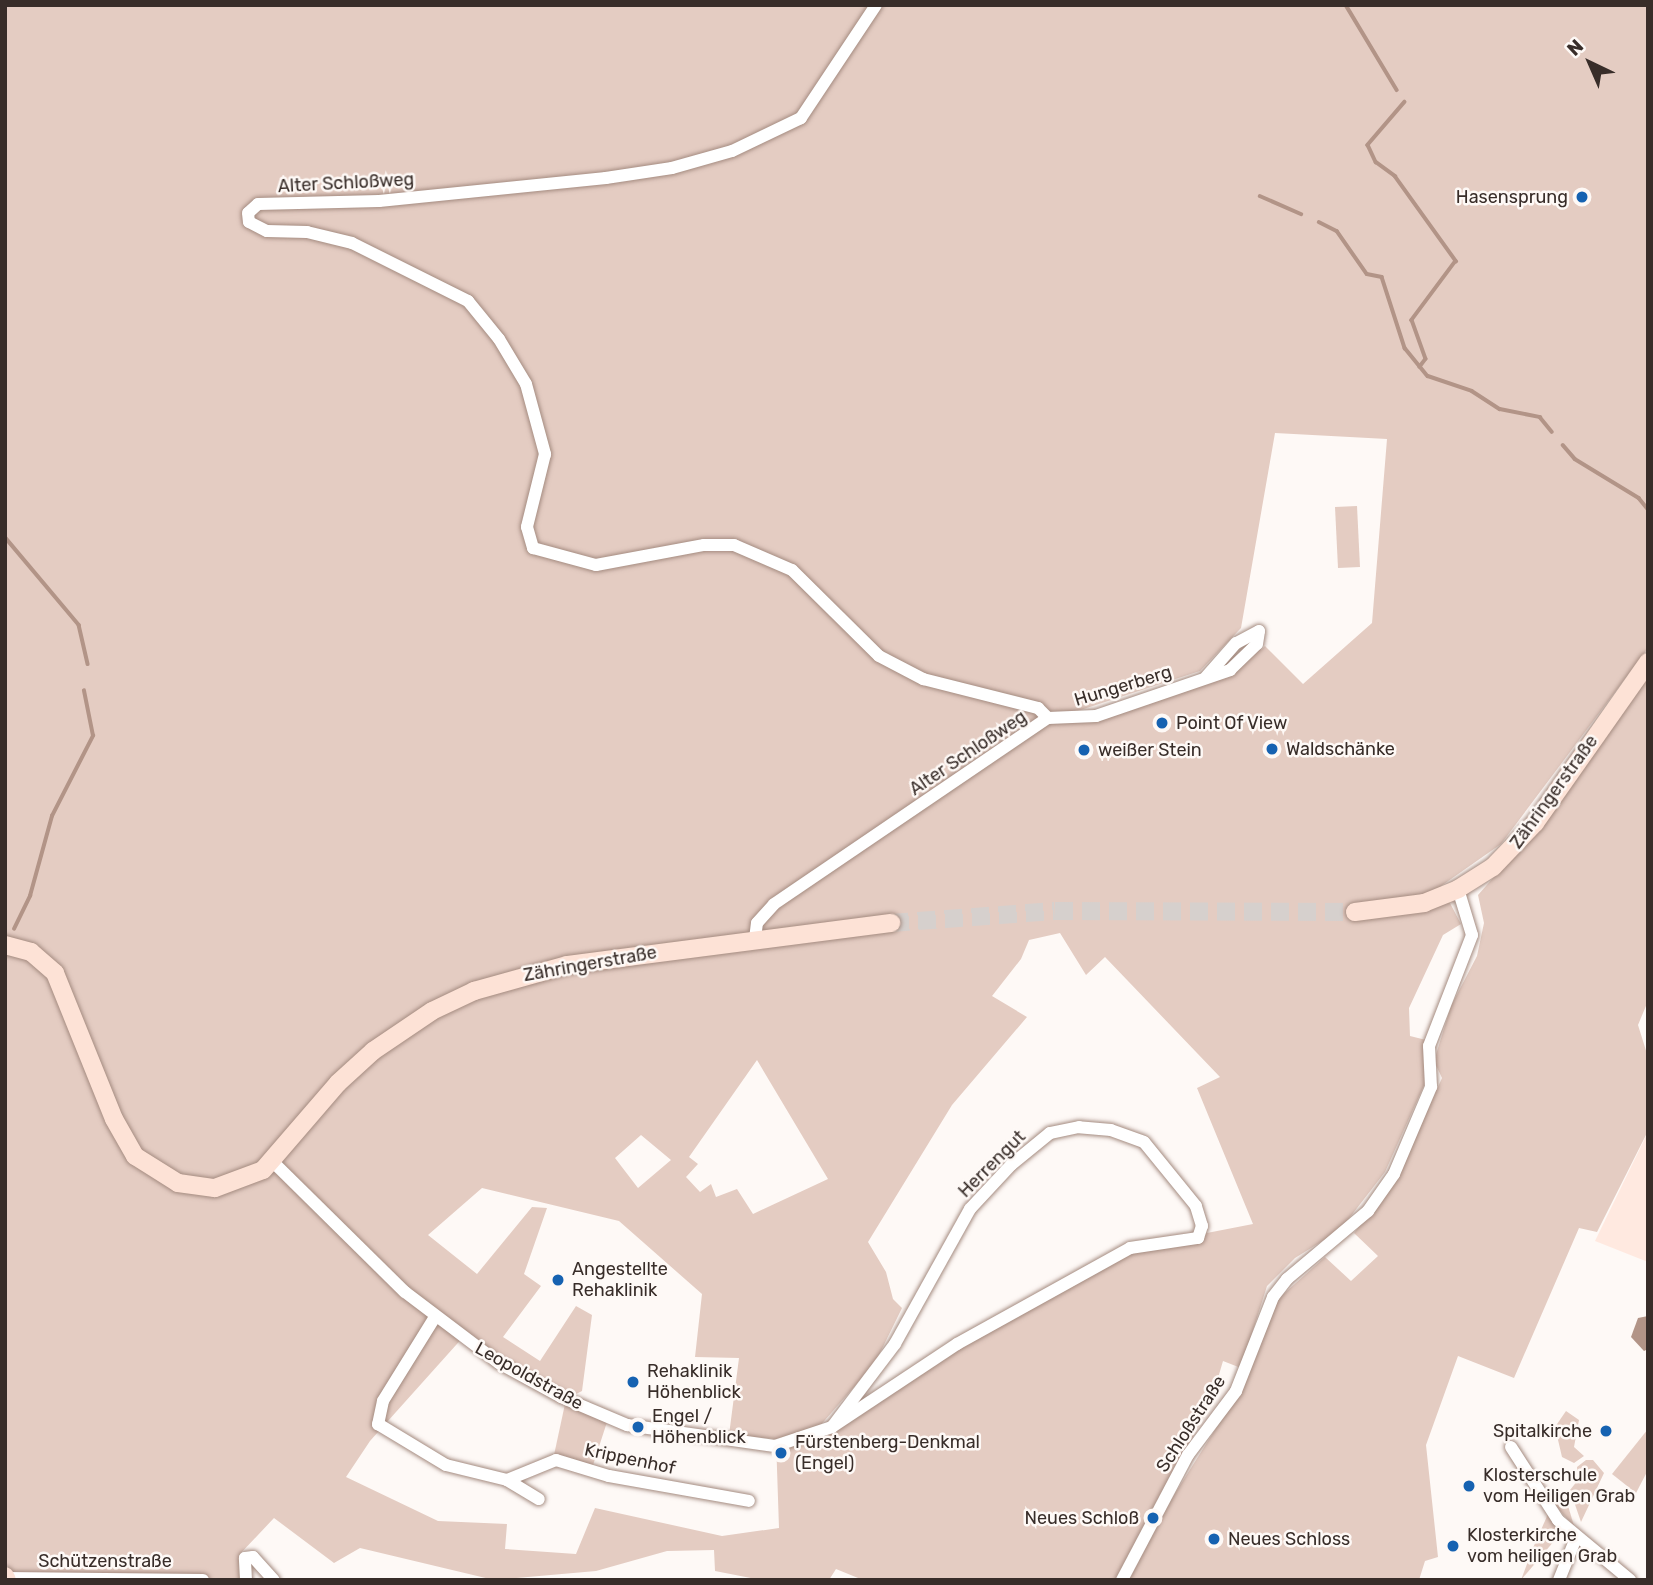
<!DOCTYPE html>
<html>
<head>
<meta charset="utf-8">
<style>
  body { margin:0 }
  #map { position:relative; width:1653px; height:1585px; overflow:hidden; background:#fef9f6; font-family:Rubik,sans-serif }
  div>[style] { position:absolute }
  .built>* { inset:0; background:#ffe9e0 }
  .green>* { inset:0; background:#e4ccc2 }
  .water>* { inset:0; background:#b29487 }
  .stream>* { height:3.5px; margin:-1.75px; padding:0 1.75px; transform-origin:1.75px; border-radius:1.75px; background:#b29487 }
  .secondary-tunnel>* { height:18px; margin-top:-9px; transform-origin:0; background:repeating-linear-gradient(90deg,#d6d0cd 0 18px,transparent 0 27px) }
  .roads { filter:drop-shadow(0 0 2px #a48b80) drop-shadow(0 0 2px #a48b80) }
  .street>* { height:12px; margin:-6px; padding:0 6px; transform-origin:6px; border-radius:6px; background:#fff }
  .secondary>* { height:18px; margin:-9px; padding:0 9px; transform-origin:9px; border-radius:9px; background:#fde2d6 }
  .dots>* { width:19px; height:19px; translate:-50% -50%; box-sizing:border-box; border:4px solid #fef9f6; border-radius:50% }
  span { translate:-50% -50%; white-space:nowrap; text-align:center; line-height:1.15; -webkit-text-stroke:5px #fef9f6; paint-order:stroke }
  .street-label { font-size:18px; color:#382d29 }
  .poi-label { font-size:18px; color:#382d29 }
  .right { translate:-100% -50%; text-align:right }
  .left { translate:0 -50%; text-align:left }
  .frame { position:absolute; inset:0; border:7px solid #382d29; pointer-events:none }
  .north { position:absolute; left:1555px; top:28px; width:70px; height:70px; -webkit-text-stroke:5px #fef9f6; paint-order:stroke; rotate:316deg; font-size:19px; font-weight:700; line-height:28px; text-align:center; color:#382d29 }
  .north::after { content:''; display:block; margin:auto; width:24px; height:32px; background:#382d29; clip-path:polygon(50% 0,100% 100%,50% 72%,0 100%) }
</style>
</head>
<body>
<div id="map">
  <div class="built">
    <i style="clip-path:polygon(1648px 1132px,1648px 1262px,1595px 1241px)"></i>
  </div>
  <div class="green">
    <i style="clip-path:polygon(evenodd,5px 5px,1648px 5px,1648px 648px,1501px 844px,1441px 886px,1461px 924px,1443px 935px,1409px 1008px,1410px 1036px,1426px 1040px,1426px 1081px,1385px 1172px,1340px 1230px,1295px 1258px,1267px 1286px,1241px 1368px,1223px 1361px,1210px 1405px,1116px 1580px,863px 1580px,836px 1569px,829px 1580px,761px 1580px,715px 1571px,714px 1550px,667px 1551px,596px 1571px,494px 1580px,360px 1548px,334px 1563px,274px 1518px,239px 1555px,242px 1580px,12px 1575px,5px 1561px,5px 5px,1275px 433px,1387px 439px,1372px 623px,1303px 684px,1265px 646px,1261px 650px,1257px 644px,1214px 676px,1070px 720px,1056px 718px,1200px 671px,1241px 628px,1275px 433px,5px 5px,1060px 933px,1086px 975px,1105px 957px,1220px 1077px,1197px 1088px,1253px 1224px,1130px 1248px,957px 1344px,811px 1436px,875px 1363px,902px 1308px,893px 1299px,886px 1272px,868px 1242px,952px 1105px,1027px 1017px,992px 996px,1021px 959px,1029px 940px,1060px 933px,5px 5px,757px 1060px,828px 1179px,753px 1214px,737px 1189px,716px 1197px,711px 1184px,700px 1192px,686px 1177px,698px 1164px,689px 1157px,757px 1060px,5px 5px,641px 1135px,671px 1160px,638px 1188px,615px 1158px,641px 1135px,5px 5px,482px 1188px,619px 1221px,702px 1294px,695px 1357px,739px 1358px,729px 1435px,776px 1439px,779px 1528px,722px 1536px,595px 1508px,576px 1554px,505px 1549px,507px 1524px,438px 1521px,346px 1477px,370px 1441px,465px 1335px,570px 1397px,582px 1391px,592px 1315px,576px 1306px,540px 1361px,503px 1337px,541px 1286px,524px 1274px,547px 1208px,532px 1207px,477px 1274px,428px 1235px,482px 1188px)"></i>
    <i style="clip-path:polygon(1357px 506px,1360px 567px,1338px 568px,1335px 507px)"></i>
    <i style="clip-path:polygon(1648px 676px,1648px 1001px,1638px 1025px,1648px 1057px,1648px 1131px,1597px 1232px,1579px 1228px,1514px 1378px,1458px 1356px,1426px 1445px,1438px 1557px,1425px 1561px,1419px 1580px,1128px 1580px,1152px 1530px,1225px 1414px,1278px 1299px,1325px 1257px,1351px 1281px,1378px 1256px,1354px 1233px,1397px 1178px,1442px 1078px,1434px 1061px,1451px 1006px,1477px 956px,1484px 923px,1478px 895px,1556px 807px)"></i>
    <i style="clip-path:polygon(565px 1404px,608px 1419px,593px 1465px,554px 1455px)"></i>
    <i style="clip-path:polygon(1566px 1411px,1579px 1420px,1574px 1447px,1584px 1456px,1574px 1463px,1562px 1457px,1555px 1427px)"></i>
    <i style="clip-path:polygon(1648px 1429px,1648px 1470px,1636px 1493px,1612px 1474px)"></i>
    <i style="clip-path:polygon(1586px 1460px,1593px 1460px,1604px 1473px,1581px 1522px,1570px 1490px,1578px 1480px,1577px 1467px)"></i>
    <i style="clip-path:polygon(1556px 1492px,1564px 1492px,1574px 1526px,1551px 1501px)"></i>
    <i style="clip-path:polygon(1548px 1514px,1560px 1534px,1521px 1580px,1533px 1548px)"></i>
  </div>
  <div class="water">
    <i style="clip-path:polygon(1648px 1316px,1648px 1349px,1644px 1351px,1631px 1337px,1638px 1318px)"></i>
  </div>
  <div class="stream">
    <i style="left:1346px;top:5px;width:99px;rotate:59deg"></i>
    <i style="left:1405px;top:102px;width:57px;rotate:130.7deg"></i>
    <i style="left:1368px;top:145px;width:19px;rotate:65deg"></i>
    <i style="left:1376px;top:162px;width:24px;rotate:36deg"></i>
    <i style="left:1395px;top:176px;width:105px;rotate:54.3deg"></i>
    <i style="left:1456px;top:261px;width:74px;rotate:126.7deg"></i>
    <i style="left:1412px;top:320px;width:41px;rotate:70.3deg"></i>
    <i style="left:1426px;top:359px;width:10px;rotate:127deg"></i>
    <i style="left:1260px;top:196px;width:45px;rotate:23.7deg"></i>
    <i style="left:1319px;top:222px;width:20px;rotate:27deg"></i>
    <i style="left:1337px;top:231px;width:52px;rotate:55.1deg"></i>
    <i style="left:1367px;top:274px;width:15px;rotate:11deg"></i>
    <i style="left:1382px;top:277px;width:75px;rotate:72.1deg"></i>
    <i style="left:1405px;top:348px;width:36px;rotate:51deg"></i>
    <i style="left:1428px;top:376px;width:46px;rotate:18.8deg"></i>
    <i style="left:1472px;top:391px;width:33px;rotate:33deg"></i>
    <i style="left:1500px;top:409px;width:41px;rotate:11.3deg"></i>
    <i style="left:1540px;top:417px;width:19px;rotate:51deg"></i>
    <i style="left:1563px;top:445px;width:18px;rotate:49deg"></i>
    <i style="left:1575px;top:459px;width:75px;rotate:31.4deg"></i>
    <i style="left:1639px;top:498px;width:14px;rotate:51deg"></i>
    <i style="left:5px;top:537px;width:115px;rotate:49.9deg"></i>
    <i style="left:79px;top:625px;width:40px;rotate:77deg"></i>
    <i style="left:14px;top:929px;width:37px;rotate:-64deg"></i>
    <i style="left:30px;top:896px;width:83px;rotate:-74.6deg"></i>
    <i style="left:52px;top:816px;width:90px;rotate:-62.9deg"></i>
    <i style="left:93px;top:736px;width:46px;rotate:-101.3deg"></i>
  </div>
  <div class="secondary-tunnel">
    <i style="left:891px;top:923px;width:164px;rotate:-4.2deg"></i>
    <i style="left:1055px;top:911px;width:300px;rotate:0.2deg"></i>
  </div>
  <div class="roads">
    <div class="street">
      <i style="left:876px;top:5px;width:136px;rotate:123.6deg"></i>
      <i style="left:801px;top:118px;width:76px;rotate:154.4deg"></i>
      <i style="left:732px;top:151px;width:62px;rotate:164.2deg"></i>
      <i style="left:672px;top:168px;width:67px;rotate:171.4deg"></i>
      <i style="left:606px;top:178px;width:228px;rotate:174.2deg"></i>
      <i style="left:379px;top:201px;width:121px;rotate:178.6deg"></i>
      <i style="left:258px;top:204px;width:13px;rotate:138deg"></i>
      <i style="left:248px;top:213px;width:9px;rotate:84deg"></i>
      <i style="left:249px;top:222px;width:20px;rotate:27deg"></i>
      <i style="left:267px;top:231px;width:40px;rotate:1.4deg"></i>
      <i style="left:307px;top:232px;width:46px;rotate:13.7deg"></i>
      <i style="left:352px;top:243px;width:130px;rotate:26.6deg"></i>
      <i style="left:468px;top:301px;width:49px;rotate:50.8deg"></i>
      <i style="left:499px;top:339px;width:52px;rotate:59deg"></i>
      <i style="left:526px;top:384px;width:73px;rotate:74.8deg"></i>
      <i style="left:545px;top:454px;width:75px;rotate:103.9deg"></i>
      <i style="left:527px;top:527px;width:22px;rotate:74deg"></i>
      <i style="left:533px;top:548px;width:65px;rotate:15.1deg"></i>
      <i style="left:596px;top:565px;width:110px;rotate:-10.5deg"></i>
      <i style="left:704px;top:545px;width:30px"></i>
      <i style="left:734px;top:545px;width:63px;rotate:23.3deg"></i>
      <i style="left:792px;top:570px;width:122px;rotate:44.7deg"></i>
      <i style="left:879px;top:656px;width:50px;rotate:27.6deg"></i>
      <i style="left:923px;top:679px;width:119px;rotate:14.2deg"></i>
      <i style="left:1038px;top:708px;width:14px;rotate:45deg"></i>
      <i style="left:1048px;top:718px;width:48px;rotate:-2.4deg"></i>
      <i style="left:1096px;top:716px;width:142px;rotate:-18.9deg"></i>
      <i style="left:1230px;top:670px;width:37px;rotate:-44deg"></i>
      <i style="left:1257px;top:644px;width:13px;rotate:-81deg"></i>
      <i style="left:1259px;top:631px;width:26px;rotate:152deg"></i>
      <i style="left:1236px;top:643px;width:45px;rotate:131.4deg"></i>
      <i style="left:755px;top:939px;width:16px;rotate:-83deg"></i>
      <i style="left:757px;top:923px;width:25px;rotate:-48deg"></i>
      <i style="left:774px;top:904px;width:331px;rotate:-34.2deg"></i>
      <i style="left:273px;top:1162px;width:185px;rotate:44.6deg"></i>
      <i style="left:405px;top:1292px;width:118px;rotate:37.1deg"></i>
      <i style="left:499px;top:1363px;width:71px;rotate:28.7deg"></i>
      <i style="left:561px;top:1397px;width:72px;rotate:23deg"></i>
      <i style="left:627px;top:1425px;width:149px;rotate:8.1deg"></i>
      <i style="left:775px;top:1446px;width:60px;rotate:-18.4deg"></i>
      <i style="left:832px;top:1427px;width:150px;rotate:-33.6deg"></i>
      <i style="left:957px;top:1344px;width:198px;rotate:-29deg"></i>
      <i style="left:1130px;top:1248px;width:69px;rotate:-8.4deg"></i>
      <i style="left:1198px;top:1238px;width:13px;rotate:-72deg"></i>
      <i style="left:1202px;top:1226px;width:21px;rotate:-107deg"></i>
      <i style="left:1196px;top:1206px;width:82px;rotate:-129.1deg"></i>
      <i style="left:1144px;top:1142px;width:35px;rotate:-160deg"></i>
      <i style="left:1111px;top:1130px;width:32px;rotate:-175deg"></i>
      <i style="left:1079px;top:1127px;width:30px;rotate:168deg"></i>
      <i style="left:1050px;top:1133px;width:50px;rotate:140.6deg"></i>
      <i style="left:1011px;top:1165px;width:60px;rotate:133deg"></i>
      <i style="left:970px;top:1209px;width:154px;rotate:119.1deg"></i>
      <i style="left:895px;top:1344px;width:104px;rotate:127.2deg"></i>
      <i style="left:435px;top:1317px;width:99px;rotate:121.8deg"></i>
      <i style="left:383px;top:1401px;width:24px;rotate:102deg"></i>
      <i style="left:378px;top:1424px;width:79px;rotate:31.1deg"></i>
      <i style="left:446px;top:1465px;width:63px;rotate:13.8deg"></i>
      <i style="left:507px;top:1480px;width:37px;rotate:31deg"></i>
      <i style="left:1511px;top:1447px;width:87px;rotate:57.2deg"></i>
      <i style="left:1558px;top:1520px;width:94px;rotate:39.8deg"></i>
      <i style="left:507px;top:1480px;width:53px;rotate:-22.2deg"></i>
      <i style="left:556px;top:1460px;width:55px;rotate:16.8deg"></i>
      <i style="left:609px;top:1476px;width:142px;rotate:10.1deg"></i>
      <i style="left:6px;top:1578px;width:197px;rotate:0.6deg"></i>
      <i style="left:246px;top:1580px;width:22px;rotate:-93deg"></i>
      <i style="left:245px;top:1558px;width:8px;rotate:-7deg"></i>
      <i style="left:253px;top:1557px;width:31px;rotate:48deg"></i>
      <i style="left:1122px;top:1580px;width:141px;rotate:-62.2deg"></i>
      <i style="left:1188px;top:1455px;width:80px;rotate:-53.1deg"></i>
      <i style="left:1236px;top:1391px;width:101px;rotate:-68.5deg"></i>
      <i style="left:1273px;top:1297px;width:23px;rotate:-52deg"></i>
      <i style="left:1287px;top:1279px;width:106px;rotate:-40deg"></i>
      <i style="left:1368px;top:1211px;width:45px;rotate:-54.9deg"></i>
      <i style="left:1394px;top:1174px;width:95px;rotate:-67deg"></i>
      <i style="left:1431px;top:1087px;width:41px;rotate:-92.8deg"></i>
      <i style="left:1429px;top:1046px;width:119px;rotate:-68.8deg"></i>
      <i style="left:1472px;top:935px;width:48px;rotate:-106.9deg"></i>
      <i style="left:1559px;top:1580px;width:45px;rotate:-68deg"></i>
    </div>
    <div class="secondary">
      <i style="left:1355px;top:912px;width:70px;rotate:-7.4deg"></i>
      <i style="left:1424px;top:903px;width:37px;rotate:-22deg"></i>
      <i style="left:1458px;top:889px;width:41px;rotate:-32.2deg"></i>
      <i style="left:1493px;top:867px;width:61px;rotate:-46.3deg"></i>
      <i style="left:1535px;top:823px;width:197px;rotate:-54.9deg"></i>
      <i style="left:5px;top:945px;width:27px;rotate:15deg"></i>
      <i style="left:31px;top:952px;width:32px;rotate:41deg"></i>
      <i style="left:55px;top:973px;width:157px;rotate:68deg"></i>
      <i style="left:114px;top:1119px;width:43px;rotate:60.4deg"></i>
      <i style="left:135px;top:1156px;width:51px;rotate:32.1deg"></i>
      <i style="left:178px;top:1183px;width:37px;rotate:8deg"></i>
      <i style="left:215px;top:1188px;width:51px;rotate:-20.6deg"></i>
      <i style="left:263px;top:1170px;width:115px;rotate:-49.2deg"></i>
      <i style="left:338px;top:1083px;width:47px;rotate:-42.4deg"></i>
      <i style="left:373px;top:1051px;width:71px;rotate:-34.1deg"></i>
      <i style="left:432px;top:1011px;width:47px;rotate:-25.5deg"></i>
      <i style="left:474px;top:991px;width:97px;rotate:-15.6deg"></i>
      <i style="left:567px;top:965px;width:327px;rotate:-7.4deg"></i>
      <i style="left:5px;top:1576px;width:4px;rotate:63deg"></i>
    </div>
  </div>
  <div class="dots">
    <i style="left:1582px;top:197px;background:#1662b1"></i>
    <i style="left:1162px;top:723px;background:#1662b1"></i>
    <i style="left:1272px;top:749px;background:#1662b1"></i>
    <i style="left:1084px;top:750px;background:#1662b1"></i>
    <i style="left:558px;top:1280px;background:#1662b1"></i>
    <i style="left:633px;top:1382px;background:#1662b1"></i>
    <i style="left:638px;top:1427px;background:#1662b1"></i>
    <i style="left:1606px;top:1431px;background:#1662b1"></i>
    <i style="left:781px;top:1453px;background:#1662b1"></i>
    <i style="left:1469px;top:1486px;background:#1662b1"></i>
    <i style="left:1153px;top:1518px;background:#1662b1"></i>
    <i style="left:1214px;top:1539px;background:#1662b1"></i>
    <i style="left:1453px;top:1546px;background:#1662b1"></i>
  </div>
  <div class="street-label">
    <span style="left:346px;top:183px;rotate:-3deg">Alter Schloßweg</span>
    <span style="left:1123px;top:686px;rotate:-17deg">Hungerberg</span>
    <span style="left:968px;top:753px;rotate:-34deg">Alter Schloßweg</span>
    <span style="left:1554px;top:792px;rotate:-54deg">Zähringerstraße</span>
    <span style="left:590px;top:964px;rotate:-10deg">Zähringerstraße</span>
    <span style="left:992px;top:1164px;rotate:-45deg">Herrengut</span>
    <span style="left:529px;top:1376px;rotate:29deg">Leopoldstraße</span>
    <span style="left:1191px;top:1424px;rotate:-57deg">Schloßstraße</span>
    <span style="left:630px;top:1459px;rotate:12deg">Krippenhof</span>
    <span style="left:105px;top:1561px">Schützenstraße</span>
  </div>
  <div class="poi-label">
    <span class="right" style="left:1568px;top:197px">Hasensprung</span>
    <span class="left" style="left:1176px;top:723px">Point Of View</span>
    <span class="left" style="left:1286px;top:749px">Waldschänke</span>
    <span class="left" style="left:1098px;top:750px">weißer Stein</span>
    <span class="left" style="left:572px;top:1280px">Angestellte<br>Rehaklinik</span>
    <span class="left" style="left:647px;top:1382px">Rehaklinik<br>Höhenblick</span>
    <span class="left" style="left:652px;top:1427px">Engel /<br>Höhenblick</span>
    <span class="right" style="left:1592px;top:1431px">Spitalkirche</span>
    <span class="left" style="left:795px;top:1453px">Fürstenberg-Denkmal<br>(Engel)</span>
    <span class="left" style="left:1483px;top:1486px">Klosterschule<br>vom Heiligen Grab</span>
    <span class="right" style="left:1139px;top:1518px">Neues Schloß</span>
    <span class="left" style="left:1467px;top:1546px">Klosterkirche<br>vom heiligen Grab</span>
    <span class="left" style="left:1228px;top:1539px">Neues Schloss</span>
  </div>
  <div class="frame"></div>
  <div class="north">N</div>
</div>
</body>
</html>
